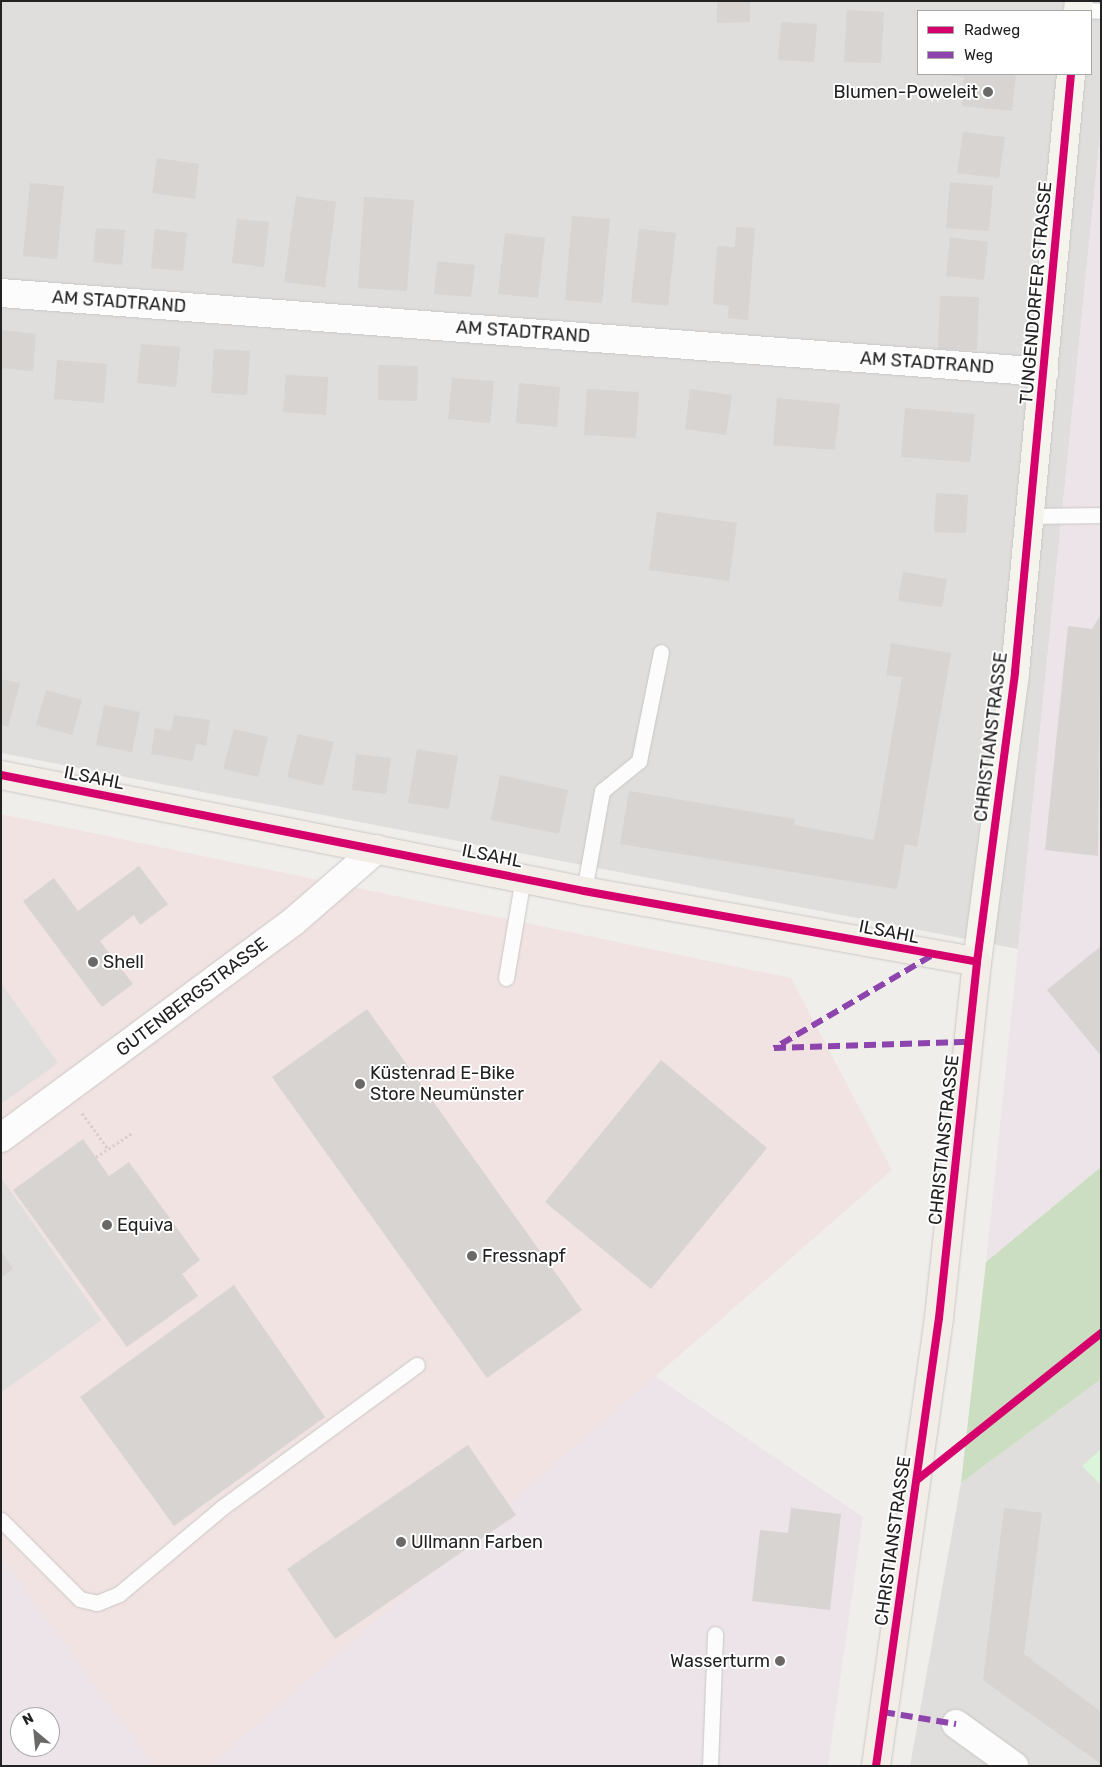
<!DOCTYPE html>
<html>
<head>
<meta charset="utf-8">
<style>
  body { margin:0 }
  #map { position:relative; width:1102px; height:1767px; overflow:hidden; background:#f0eeeb; font-family:Rubik,sans-serif }
  div>[style] { position:absolute }
  .residential>* { inset:0; background:#dfdedc }
  .commercial>* { inset:0; background:#f1e3e1 }
  .industrial>* { inset:0; background:#ede4e9 }
  .forest>* { inset:0; background:#cbdec1 }
  .park>* { inset:0; background:#daf5da }
  .parking>* { inset:0; background:#e0dfde }
  .building>* { inset:0; background:#d7d4d2 }
  .path>* { height:3px; margin-top:-1.5px; transform-origin:0; background:repeating-linear-gradient(90deg,#dccecd 0 2.5px,transparent 0 5px) }
  .roads { filter:drop-shadow(0 0 1px #c9c8c7) drop-shadow(0 0 1px #c9c8c7) }
  .service>* { height:15px; margin:-7.5px; padding:0 7.5px; transform-origin:7.5px; border-radius:7.5px; background:#fdfcfc }
  .minor>* { height:28px; margin:-14px; padding:0 14px; transform-origin:14px; border-radius:14px; background:#fdfcfc }
  .secondary>* { height:28px; margin:-14px; padding:0 14px; transform-origin:14px; border-radius:14px; background:#f4f4ed }
  .primary>* { height:28px; margin:-14px; padding:0 14px; transform-origin:14px; border-radius:14px; background:#f3ede7 }
  .quiet>* { height:6px; margin-top:-3px; transform-origin:0; background:repeating-linear-gradient(90deg,#8e44ad 0 12px,transparent 0 18px) }
  .cycleway>* { height:8px; margin:-4px; padding:0 4px; transform-origin:4px; border-radius:4px; background:#d6006c }
  .dots>* { width:14px; height:14px; translate:-50% -50%; box-sizing:border-box; border:2px solid #fff; border-radius:50% }
  span { translate:-50% -50%; white-space:nowrap; text-align:center; line-height:1.15; -webkit-text-stroke:4px #fff; paint-order:stroke }
  .poi-label { font-size:18px; color:#222 }
  .right { translate:-100% -50%; text-align:right }
  .left { translate:0 -50%; text-align:left }
  .street-label { font-size:18px; color:#222 }
  .frame { position:absolute; inset:0; border:2px solid #222; pointer-events:none }
  .legend { position:absolute; left:917px; top:10px; width:175px; height:65px; box-sizing:border-box; background:#fff; border:1px solid #a7a7a7; margin:0; padding:6px 9px; list-style:none; font-size:15px; color:#222 }
  .legend li { display:flex; align-items:center; gap:10px; height:25px }
  .legend b { width:25px; border:1px solid #a7a7a7 }
  .north { position:absolute; left:10px; top:1707px; width:50px; height:50px; box-sizing:border-box; background:#fff; border:1px solid #a7a7a7; border-radius:50%; rotate:332deg; font-size:14px; font-weight:700; line-height:20px; text-align:center; color:#222 }
  .north::after { content:''; display:block; margin:auto; width:18px; height:22px; background:#6a6968; clip-path:polygon(50% 0,100% 100%,50% 72%,0 100%) }
</style>
</head>
<body>
<div id="map">
  <div class="residential">
    <i style="clip-path:polygon(evenodd,1px 1px,1101px 1px,1101px 126px,1018px 949px,1px 753px,1px 1px,918px 11px,1091px 11px,1091px 74px,918px 74px,918px 11px)"></i>
    <i style="clip-path:polygon(1px 1177px,102px 1320px,1px 1393px)"></i>
    <i style="clip-path:polygon(1101px 1379px,1101px 1766px,910px 1766px,961px 1483px)"></i>
  </div>
  <div class="commercial">
    <i style="clip-path:polygon(1px 814px,791px 978px,892px 1170px,209px 1766px,155px 1766px,1px 1557px,1px 1393px,102px 1320px,1px 1177px)"></i>
  </div>
  <div class="industrial">
    <i style="clip-path:polygon(1101px 126px,1101px 1167px,986px 1262px,1018px 949px)"></i>
    <i style="clip-path:polygon(655px 1376px,863px 1517px,828px 1766px,209px 1766px)"></i>
    <i style="clip-path:polygon(evenodd,1px 1557px,155px 1766px,1px 1766px,1px 1557px,20px 1717px,50px 1717px,50px 1747px,20px 1747px,20px 1717px)"></i>
  </div>
  <div class="forest">
    <i style="clip-path:polygon(1101px 1167px,1101px 1379px,961px 1483px,986px 1262px)"></i>
  </div>
  <div class="park">
    <i style="clip-path:polygon(1101px 1449px,1101px 1485px,1082px 1466px)"></i>
  </div>
  <div class="parking">
    <i style="clip-path:polygon(1px 983px,58px 1063px,1px 1104px)"></i>
  </div>
  <div class="building">
    <i style="clip-path:polygon(717px 1px,750px 1px,750px 22px,717px 23px)"></i>
    <i style="clip-path:polygon(847px 10px,884px 12px,881px 63px,844px 62px)"></i>
    <i style="clip-path:polygon(781px 22px,817px 24px,814px 62px,778px 60px)"></i>
    <i style="clip-path:polygon(1016px 74px,1012px 111px,962px 106px,964px 77px,944px 75px)"></i>
    <i style="clip-path:polygon(963px 132px,1005px 137px,999px 178px,957px 173px)"></i>
    <i style="clip-path:polygon(157px 158px,199px 164px,195px 199px,152px 193px)"></i>
    <i style="clip-path:polygon(950px 182px,993px 186px,989px 231px,946px 228px)"></i>
    <i style="clip-path:polygon(30px 183px,64px 186px,57px 259px,23px 256px)"></i>
    <i style="clip-path:polygon(296px 196px,336px 202px,325px 287px,284px 282px)"></i>
    <i style="clip-path:polygon(364px 197px,414px 200px,407px 291px,358px 288px)"></i>
    <i style="clip-path:polygon(572px 216px,610px 219px,602px 303px,565px 300px)"></i>
    <i style="clip-path:polygon(237px 219px,269px 222px,264px 267px,232px 263px)"></i>
    <i style="clip-path:polygon(736px 227px,755px 228px,748px 320px,728px 318px,729px 306px,713px 304px,717px 246px,735px 247px)"></i>
    <i style="clip-path:polygon(96px 228px,125px 230px,122px 265px,93px 262px)"></i>
    <i style="clip-path:polygon(155px 229px,187px 233px,183px 271px,151px 268px)"></i>
    <i style="clip-path:polygon(639px 229px,676px 233px,668px 306px,631px 302px)"></i>
    <i style="clip-path:polygon(505px 233px,545px 238px,538px 298px,498px 294px)"></i>
    <i style="clip-path:polygon(950px 237px,988px 242px,984px 280px,946px 276px)"></i>
    <i style="clip-path:polygon(437px 261px,475px 265px,471px 297px,434px 294px)"></i>
    <i style="clip-path:polygon(940px 296px,979px 297px,977px 350px,938px 349px)"></i>
    <i style="clip-path:polygon(1px 330px,36px 334px,33px 371px,1px 368px)"></i>
    <i style="clip-path:polygon(141px 344px,180px 347px,176px 387px,137px 383px)"></i>
    <i style="clip-path:polygon(214px 349px,250px 351px,247px 395px,211px 393px)"></i>
    <i style="clip-path:polygon(57px 360px,107px 364px,104px 403px,54px 399px)"></i>
    <i style="clip-path:polygon(378px 365px,418px 366px,417px 401px,378px 400px)"></i>
    <i style="clip-path:polygon(286px 375px,328px 377px,326px 415px,283px 412px)"></i>
    <i style="clip-path:polygon(452px 378px,494px 381px,490px 423px,448px 419px)"></i>
    <i style="clip-path:polygon(519px 383px,560px 387px,557px 427px,516px 423px)"></i>
    <i style="clip-path:polygon(587px 389px,639px 392px,636px 438px,584px 435px)"></i>
    <i style="clip-path:polygon(690px 389px,732px 395px,726px 435px,685px 429px)"></i>
    <i style="clip-path:polygon(777px 398px,840px 404px,835px 450px,773px 445px)"></i>
    <i style="clip-path:polygon(905px 408px,975px 414px,970px 462px,901px 457px)"></i>
    <i style="clip-path:polygon(936px 493px,968px 495px,966px 533px,934px 532px)"></i>
    <i style="clip-path:polygon(657px 512px,737px 523px,729px 581px,649px 570px)"></i>
    <i style="clip-path:polygon(903px 572px,947px 579px,942px 607px,898px 601px)"></i>
    <i style="clip-path:polygon(1101px 614px,1098px 856px,1045px 850px,1068px 626px,1092px 629px)"></i>
    <i style="clip-path:polygon(891px 643px,951px 653px,917px 847px,905px 844px,897px 889px,620px 844px,629px 791px,795px 819px,794px 825px,874px 840px,902px 677px,886px 675px)"></i>
    <i style="clip-path:polygon(1px 679px,20px 683px,8px 727px,1px 725px)"></i>
    <i style="clip-path:polygon(46px 690px,82px 700px,72px 735px,36px 725px)"></i>
    <i style="clip-path:polygon(104px 705px,140px 712px,132px 752px,96px 745px)"></i>
    <i style="clip-path:polygon(174px 715px,210px 720px,206px 746px,196px 744px,193px 761px,151px 754px,155px 728px,171px 731px)"></i>
    <i style="clip-path:polygon(234px 729px,268px 737px,258px 777px,223px 769px)"></i>
    <i style="clip-path:polygon(298px 734px,334px 742px,323px 786px,287px 777px)"></i>
    <i style="clip-path:polygon(417px 749px,458px 756px,449px 809px,408px 803px)"></i>
    <i style="clip-path:polygon(356px 754px,391px 758px,386px 794px,352px 790px)"></i>
    <i style="clip-path:polygon(500px 775px,568px 790px,559px 834px,491px 820px)"></i>
    <i style="clip-path:polygon(139px 866px,168px 904px,140px 925px,134px 915px,100px 941px,133px 984px,102px 1007px,23px 901px,54px 878px,78px 911px)"></i>
    <i style="clip-path:polygon(1101px 946px,1101px 1056px,1047px 990px)"></i>
    <i style="clip-path:polygon(367px 1009px,582px 1310px,487px 1378px,272px 1077px)"></i>
    <i style="clip-path:polygon(661px 1060px,767px 1148px,651px 1289px,545px 1202px)"></i>
    <i style="clip-path:polygon(83px 1139px,109px 1176px,129px 1162px,200px 1260px,182px 1274px,198px 1296px,127px 1347px,13px 1190px)"></i>
    <i style="clip-path:polygon(1px 1251px,13px 1269px,1px 1278px)"></i>
    <i style="clip-path:polygon(234px 1285px,325px 1417px,174px 1526px,80px 1397px)"></i>
    <i style="clip-path:polygon(468px 1445px,516px 1515px,335px 1639px,287px 1569px)"></i>
    <i style="clip-path:polygon(791px 1508px,841px 1514px,830px 1610px,752px 1601px,760px 1530px,788px 1533px)"></i>
    <i style="clip-path:polygon(1004px 1508px,1042px 1513px,1024px 1654px,1101px 1712px,1101px 1764px,983px 1680px)"></i>
  </div>
  <div class="path">
    <i style="left:82px;top:1113px;width:44px;rotate:54.2deg"></i>
    <i style="left:96px;top:1157px;width:43px;rotate:-33.7deg"></i>
  </div>
  <div class="roads">
    <div class="service">
      <i style="left:1078px;top:10px;width:23px;rotate:2deg"></i>
      <i style="left:1031px;top:516px;width:70px;rotate:-0.8deg"></i>
      <i style="left:584px;top:891px;width:102px;rotate:-79.8deg"></i>
      <i style="left:602px;top:791px;width:48px;rotate:-39deg"></i>
      <i style="left:639px;top:761px;width:111px;rotate:-78.6deg"></i>
      <i style="left:506px;top:978px;width:102px;rotate:-80.4deg"></i>
      <i style="left:1px;top:1520px;width:112px;rotate:45deg"></i>
      <i style="left:80px;top:1599px;width:17px;rotate:13deg"></i>
      <i style="left:97px;top:1603px;width:24px;rotate:-22deg"></i>
      <i style="left:119px;top:1594px;width:137px;rotate:-40deg"></i>
      <i style="left:224px;top:1506px;width:239px;rotate:-36.2deg"></i>
      <i style="left:710px;top:1766px;width:132px;rotate:-87.8deg"></i>
    </div>
    <div class="minor">
      <i style="left:1px;top:293px;width:1046px;rotate:4.33deg"></i>
      <i style="left:1px;top:1138px;width:363px;rotate:-36.5deg"></i>
      <i style="left:293px;top:922px;width:111px;rotate:-41deg"></i>
      <i style="left:956px;top:1724px;width:72px;rotate:35.9deg"></i>
    </div>
    <div class="secondary">
      <i style="left:1078px;top:11px;width:10px;rotate:-84deg"></i>
      <i style="left:977px;top:962px;width:292px;rotate:-82.5deg"></i>
      <i style="left:1015px;top:672px;width:601px;rotate:-84.65deg"></i>
    </div>
    <div class="primary">
      <i style="left:1px;top:775px;width:594px;rotate:11.25deg"></i>
      <i style="left:584px;top:891px;width:399px;rotate:10.2deg"></i>
      <i style="left:977px;top:962px;width:358px;rotate:96.1deg"></i>
      <i style="left:939px;top:1318px;width:452px;rotate:98deg"></i>
    </div>
  </div>
  <div class="quiet">
    <i style="left:931px;top:956px;width:182px;rotate:149.6deg"></i>
    <i style="left:774px;top:1048px;width:196px;rotate:-1.8deg"></i>
    <i style="left:883px;top:1712px;width:74px;rotate:9.3deg"></i>
  </div>
  <div class="cycleway">
    <i style="left:1px;top:775px;width:594px;rotate:11.25deg"></i>
    <i style="left:584px;top:891px;width:399px;rotate:10.2deg"></i>
    <i style="left:917px;top:1480px;width:236px;rotate:-38.6deg"></i>
    <i style="left:876px;top:1766px;width:452px;rotate:-82deg"></i>
    <i style="left:939px;top:1318px;width:358px;rotate:-83.9deg"></i>
    <i style="left:977px;top:962px;width:292px;rotate:-82.5deg"></i>
    <i style="left:1015px;top:672px;width:601px;rotate:-84.65deg"></i>
  </div>
  <div class="dots">
    <i style="left:988px;top:92px;background:#6a6968"></i>
    <i style="left:93px;top:962px;background:#6a6968"></i>
    <i style="left:360px;top:1084px;background:#6a6968"></i>
    <i style="left:107px;top:1225px;background:#6a6968"></i>
    <i style="left:472px;top:1256px;background:#6a6968"></i>
    <i style="left:401px;top:1542px;background:#6a6968"></i>
    <i style="left:780px;top:1661px;background:#6a6968"></i>
  </div>
  <div class="poi-label">
    <span class="right" style="left:978px;top:92px">Blumen-Poweleit</span>
    <span class="left" style="left:103px;top:962px">Shell</span>
    <span class="left" style="left:370px;top:1084px">Küstenrad E-Bike<br>Store Neumünster</span>
    <span class="left" style="left:117px;top:1225px">Equiva</span>
    <span class="left" style="left:482px;top:1256px">Fressnapf</span>
    <span class="left" style="left:411px;top:1542px">Ullmann Farben</span>
    <span class="right" style="left:770px;top:1661px">Wasserturm</span>
  </div>
  <div class="street-label">
    <span style="left:1036px;top:293px;rotate:-85deg">TUNGENDORFER STRASSE</span>
    <span style="left:119px;top:302px;rotate:4deg">AM STADTRAND</span>
    <span style="left:523px;top:332px;rotate:4deg">AM STADTRAND</span>
    <span style="left:927px;top:363px;rotate:4deg">AM STADTRAND</span>
    <span style="left:991px;top:737px;rotate:-83deg">CHRISTIANSTRASSE</span>
    <span style="left:94px;top:778px;rotate:11deg">ILSAHL</span>
    <span style="left:492px;top:856px;rotate:11deg">ILSAHL</span>
    <span style="left:889px;top:932px;rotate:11deg">ILSAHL</span>
    <span style="left:192px;top:997px;rotate:-37deg">GUTENBERGSTRASSE</span>
    <span style="left:944px;top:1140px;rotate:-84deg">CHRISTIANSTRASSE</span>
    <span style="left:893px;top:1541px;rotate:-82deg">CHRISTIANSTRASSE</span>
  </div>
  <div class="frame"></div>
  <ul class="legend">
  <li><b style="height:6px;background:#d6006c"></b>Radweg</li>
  <li><b style="height:6px;background:#8e44ad"></b>Weg</li>
  </ul>
  <div class="north">N</div>
</div>
</body>
</html>
